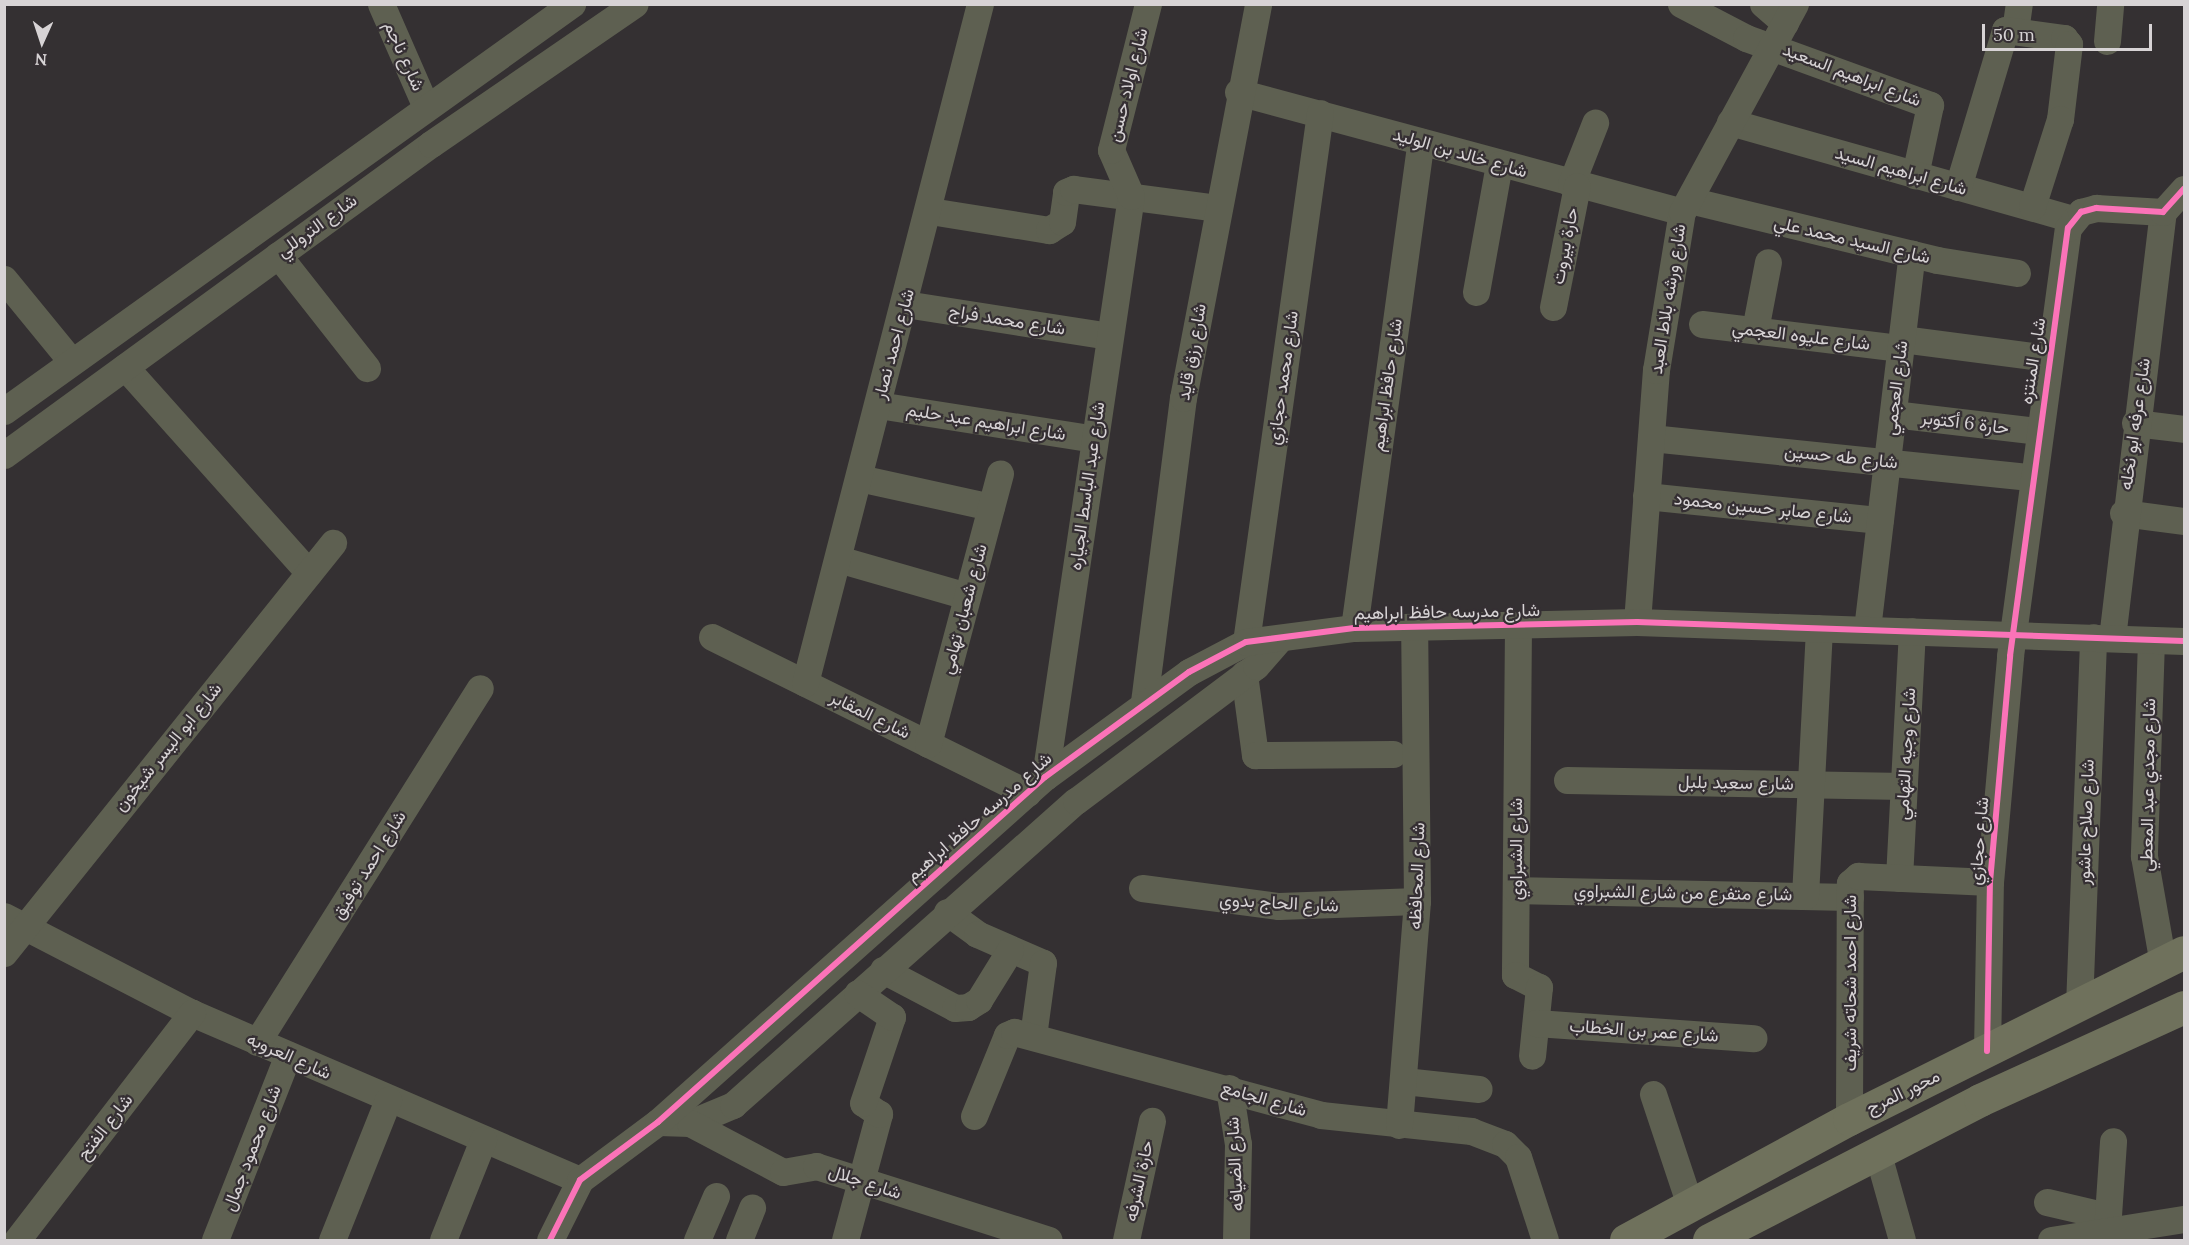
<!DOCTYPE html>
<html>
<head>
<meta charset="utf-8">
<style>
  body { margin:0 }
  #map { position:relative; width:2189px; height:1245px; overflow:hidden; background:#343032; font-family:Lora,Vazirmatn,serif }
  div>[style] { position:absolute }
  .minor>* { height:27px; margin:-13.5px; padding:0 13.5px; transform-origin:13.5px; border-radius:13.5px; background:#5e6051 }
  .major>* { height:33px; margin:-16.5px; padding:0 16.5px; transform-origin:16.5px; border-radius:16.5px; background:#6f715c }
  .cycleway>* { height:6px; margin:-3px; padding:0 3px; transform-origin:3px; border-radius:3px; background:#fb73b8 }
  span { translate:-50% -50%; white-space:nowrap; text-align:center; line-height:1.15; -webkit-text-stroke:4.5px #352f33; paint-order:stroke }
  .street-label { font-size:18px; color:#d7d3d5 }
  .frame { position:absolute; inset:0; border:6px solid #d7d3d5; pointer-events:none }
  .north { position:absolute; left:12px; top:12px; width:60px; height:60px; -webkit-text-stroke:4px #352f33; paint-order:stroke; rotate:183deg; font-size:16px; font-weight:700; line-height:24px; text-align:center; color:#d7d3d5 }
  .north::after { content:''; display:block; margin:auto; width:21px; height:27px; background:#d7d3d5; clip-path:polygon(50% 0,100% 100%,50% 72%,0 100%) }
  .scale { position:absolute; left:1982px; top:24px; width:170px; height:27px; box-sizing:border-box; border:3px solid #d7d3d5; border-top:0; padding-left:8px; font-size:18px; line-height:21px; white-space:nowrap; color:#d7d3d5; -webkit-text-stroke:4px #352f33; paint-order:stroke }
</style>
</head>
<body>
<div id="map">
  <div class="minor">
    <i style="left:381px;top:4px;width:112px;rotate:66.4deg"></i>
    <i style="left:1681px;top:4px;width:73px;rotate:27.6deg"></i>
    <i style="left:1746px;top:38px;width:196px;rotate:20deg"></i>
    <i style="left:1930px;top:105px;width:72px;rotate:102.1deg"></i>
    <i style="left:1763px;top:4px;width:29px;rotate:41deg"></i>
    <i style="left:2015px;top:31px;width:27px;rotate:-82deg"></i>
    <i style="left:2107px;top:41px;width:37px;rotate:-85deg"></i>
    <i style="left:1238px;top:92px;width:460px;rotate:15.1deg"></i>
    <i style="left:1730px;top:122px;width:356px;rotate:15.8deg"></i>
    <i style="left:1571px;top:184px;width:66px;rotate:-68.5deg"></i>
    <i style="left:1958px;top:187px;width:164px;rotate:-73.3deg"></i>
    <i style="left:2005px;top:30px;width:60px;rotate:7.7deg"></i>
    <i style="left:2064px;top:38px;width:8px;rotate:50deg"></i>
    <i style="left:2069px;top:44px;width:76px;rotate:96.8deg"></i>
    <i style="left:2060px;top:119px;width:92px;rotate:107.7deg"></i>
    <i style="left:1689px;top:200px;width:255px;rotate:13.6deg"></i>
    <i style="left:1937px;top:260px;width:81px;rotate:9.2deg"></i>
    <i style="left:930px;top:211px;width:121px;rotate:9.1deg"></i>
    <i style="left:1049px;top:230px;width:15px;rotate:-32deg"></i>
    <i style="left:1062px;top:222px;width:30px;rotate:-82deg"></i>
    <i style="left:1066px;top:192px;width:8px;rotate:-23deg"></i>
    <i style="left:1073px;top:189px;width:145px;rotate:7.5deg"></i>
    <i style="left:278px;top:255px;width:144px;rotate:51.8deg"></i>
    <i style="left:4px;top:279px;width:106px;rotate:50.7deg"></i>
    <i style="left:1476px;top:292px;width:130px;rotate:-79.8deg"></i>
    <i style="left:905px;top:304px;width:206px;rotate:8.9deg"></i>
    <i style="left:1553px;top:307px;width:123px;rotate:-78.8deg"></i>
    <i style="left:1702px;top:324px;width:200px;rotate:6.9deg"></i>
    <i style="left:1755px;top:330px;width:69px;rotate:-79.2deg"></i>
    <i style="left:1902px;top:339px;width:147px;rotate:7.4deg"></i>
    <i style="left:125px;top:367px;width:276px;rotate:48.2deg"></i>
    <i style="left:878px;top:405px;width:219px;rotate:8.9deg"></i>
    <i style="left:4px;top:411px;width:699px;rotate:-35.62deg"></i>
    <i style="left:1893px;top:414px;width:145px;rotate:6.7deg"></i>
    <i style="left:2135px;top:423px;width:49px;rotate:7deg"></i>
    <i style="left:1651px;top:438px;width:381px;rotate:5.9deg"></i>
    <i style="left:4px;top:455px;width:528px;rotate:-36.07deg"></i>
    <i style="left:431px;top:144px;width:247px;rotate:-34.5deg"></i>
    <i style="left:859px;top:478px;width:135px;rotate:12.4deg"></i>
    <i style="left:1646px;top:496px;width:235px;rotate:5.9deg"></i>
    <i style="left:2123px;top:513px;width:62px;rotate:7.5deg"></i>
    <i style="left:838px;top:559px;width:134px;rotate:16deg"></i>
    <i style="left:1637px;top:622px;width:253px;rotate:-85.7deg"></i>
    <i style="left:1656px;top:370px;width:160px;rotate:-80.7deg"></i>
    <i style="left:1682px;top:212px;width:237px;rotate:-61.5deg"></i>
    <i style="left:1518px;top:625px;width:350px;rotate:90.5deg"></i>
    <i style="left:1515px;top:975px;width:27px;rotate:27deg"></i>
    <i style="left:1539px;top:987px;width:69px;rotate:95.8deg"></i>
    <i style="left:1354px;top:628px;width:491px;rotate:-82.2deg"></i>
    <i style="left:1867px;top:629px;width:378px;rotate:-83.2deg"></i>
    <i style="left:712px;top:637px;width:352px;rotate:26.3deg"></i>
    <i style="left:2112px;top:638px;width:429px;rotate:-83.2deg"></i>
    <i style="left:2151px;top:640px;width:216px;rotate:91.9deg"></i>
    <i style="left:2144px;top:856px;width:110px;rotate:80deg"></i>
    <i style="left:1246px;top:642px;width:534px;rotate:-82.04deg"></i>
    <i style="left:1244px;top:674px;width:82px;rotate:82.3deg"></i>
    <i style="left:1255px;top:755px;width:138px;rotate:-0.4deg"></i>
    <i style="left:805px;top:683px;width:701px;rotate:-75.55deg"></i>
    <i style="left:1144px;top:702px;width:306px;rotate:-82.7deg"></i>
    <i style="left:1183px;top:398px;width:401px;rotate:-79.2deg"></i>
    <i style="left:928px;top:744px;width:280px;rotate:-75.1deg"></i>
    <i style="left:1045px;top:777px;width:587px;rotate:-81.58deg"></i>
    <i style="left:1131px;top:196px;width:50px;rotate:-113.5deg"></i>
    <i style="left:1111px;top:150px;width:151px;rotate:-75.8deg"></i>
    <i style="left:1567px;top:780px;width:337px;rotate:1deg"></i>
    <i style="left:1899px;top:878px;width:247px;rotate:-87deg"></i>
    <i style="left:1142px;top:888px;width:138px;rotate:7.5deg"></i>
    <i style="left:1279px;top:906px;width:138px;rotate:-2.1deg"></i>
    <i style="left:1516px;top:890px;width:334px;rotate:1.2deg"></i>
    <i style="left:1805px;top:896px;width:268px;rotate:-87deg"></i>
    <i style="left:947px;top:912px;width:37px;rotate:36deg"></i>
    <i style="left:977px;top:934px;width:72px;rotate:23.7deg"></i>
    <i style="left:1043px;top:963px;width:74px;rotate:97.8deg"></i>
    <i style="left:4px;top:916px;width:212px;rotate:27.3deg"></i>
    <i style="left:192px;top:1013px;width:422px;rotate:23.3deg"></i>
    <i style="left:4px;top:953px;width:526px;rotate:-51.26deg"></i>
    <i style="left:883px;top:970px;width:81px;rotate:27.8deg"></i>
    <i style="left:955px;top:1008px;width:13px;rotate:-4deg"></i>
    <i style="left:968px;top:1007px;width:13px;rotate:-32deg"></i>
    <i style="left:979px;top:1000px;width:59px;rotate:-58.2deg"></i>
    <i style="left:2079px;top:1006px;width:369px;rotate:-87.8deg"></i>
    <i style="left:1536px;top:1023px;width:218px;rotate:4deg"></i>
    <i style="left:257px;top:1042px;width:418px;rotate:-57.8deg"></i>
    <i style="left:1987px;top:1051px;width:169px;rotate:-89deg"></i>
    <i style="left:1990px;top:882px;width:227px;rotate:-84.9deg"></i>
    <i style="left:2010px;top:656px;width:432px;rotate:-82.3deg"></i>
    <i style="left:2068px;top:228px;width:21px;rotate:-51deg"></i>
    <i style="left:2081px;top:212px;width:16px;rotate:-15deg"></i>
    <i style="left:2096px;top:208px;width:67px;rotate:3.4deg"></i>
    <i style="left:2163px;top:212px;width:31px;rotate:-48deg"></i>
    <i style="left:1404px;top:1081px;width:75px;rotate:6.1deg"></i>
    <i style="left:1229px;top:1088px;width:57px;rotate:80.9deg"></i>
    <i style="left:1238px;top:1144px;width:96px;rotate:91.2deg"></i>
    <i style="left:1653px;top:1094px;width:117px;rotate:71.6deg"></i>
    <i style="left:974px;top:1116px;width:87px;rotate:-67.8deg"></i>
    <i style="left:1007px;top:1035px;width:8px;rotate:-23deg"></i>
    <i style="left:1014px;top:1032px;width:318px;rotate:15.1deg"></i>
    <i style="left:1321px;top:1115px;width:151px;rotate:6.1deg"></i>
    <i style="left:1471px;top:1131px;width:36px;rotate:21deg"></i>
    <i style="left:1505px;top:1144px;width:18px;rotate:45deg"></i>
    <i style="left:1518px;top:1157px;width:87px;rotate:72deg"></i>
    <i style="left:1849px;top:1119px;width:236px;rotate:-89.8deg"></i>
    <i style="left:1850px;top:883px;width:11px;rotate:-41deg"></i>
    <i style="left:1858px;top:876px;width:132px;rotate:2.6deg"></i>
    <i style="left:658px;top:1122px;width:32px;rotate:2deg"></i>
    <i style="left:690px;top:1123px;width:47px;rotate:-22.7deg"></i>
    <i style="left:733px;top:1105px;width:458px;rotate:-41.6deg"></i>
    <i style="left:1076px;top:801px;width:225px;rotate:-36.9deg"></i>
    <i style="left:1256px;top:666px;width:35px;rotate:-49deg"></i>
    <i style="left:690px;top:1123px;width:105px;rotate:27.8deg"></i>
    <i style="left:783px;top:1172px;width:34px;rotate:-10deg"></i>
    <i style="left:816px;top:1166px;width:244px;rotate:17.6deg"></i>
    <i style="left:1399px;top:1125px;width:225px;rotate:-85.4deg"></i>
    <i style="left:1417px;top:901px;width:274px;rotate:-90.6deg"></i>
    <i style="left:1877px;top:1151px;width:92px;rotate:74.3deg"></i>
    <i style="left:2047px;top:1202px;width:62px;rotate:13.1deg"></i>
    <i style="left:2107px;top:1230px;width:89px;rotate:-86.1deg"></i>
    <i style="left:17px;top:1240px;width:287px;rotate:-52.4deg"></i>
    <i style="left:215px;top:1240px;width:199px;rotate:-68.5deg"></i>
    <i style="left:332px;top:1240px;width:151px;rotate:-68.2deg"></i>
    <i style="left:443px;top:1240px;width:108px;rotate:-68.2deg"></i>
    <i style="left:550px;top:1240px;width:67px;rotate:-63.4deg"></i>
    <i style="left:580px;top:1180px;width:97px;rotate:-36.6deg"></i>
    <i style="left:658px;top:1122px;width:518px;rotate:-41.72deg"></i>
    <i style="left:1045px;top:777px;width:178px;rotate:-36.1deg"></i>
    <i style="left:1189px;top:672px;width:64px;rotate:-27.8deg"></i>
    <i style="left:1246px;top:642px;width:109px;rotate:-7.4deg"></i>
    <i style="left:1354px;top:628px;width:283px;rotate:-1.2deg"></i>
    <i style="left:1637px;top:622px;width:547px;rotate:1.99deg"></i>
    <i style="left:697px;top:1240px;width:48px;rotate:-66.6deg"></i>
    <i style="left:739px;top:1240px;width:35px;rotate:-68deg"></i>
    <i style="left:845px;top:1240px;width:131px;rotate:-74.9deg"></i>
    <i style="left:879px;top:1114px;width:19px;rotate:-145deg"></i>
    <i style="left:863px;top:1103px;width:91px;rotate:-71.4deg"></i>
    <i style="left:892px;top:1017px;width:42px;rotate:-145.6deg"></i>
    <i style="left:1126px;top:1240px;width:122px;rotate:-77.7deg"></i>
    <i style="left:2051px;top:1240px;width:135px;rotate:-9deg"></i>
  </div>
  <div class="major">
    <i style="left:1626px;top:1240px;width:254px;rotate:-28.5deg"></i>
    <i style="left:1849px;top:1119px;width:374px;rotate:-26.5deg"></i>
    <i style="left:1709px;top:1240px;width:305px;rotate:-27.3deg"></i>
    <i style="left:1980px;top:1100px;width:224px;rotate:-24.5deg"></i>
  </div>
  <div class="cycleway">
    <i style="left:1987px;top:1051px;width:169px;rotate:-89deg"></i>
    <i style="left:1990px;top:882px;width:227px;rotate:-84.9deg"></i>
    <i style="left:2010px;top:656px;width:432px;rotate:-82.3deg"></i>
    <i style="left:2068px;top:228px;width:21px;rotate:-51deg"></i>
    <i style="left:2081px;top:212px;width:16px;rotate:-15deg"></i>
    <i style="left:2096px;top:208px;width:67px;rotate:3.4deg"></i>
    <i style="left:2163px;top:212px;width:31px;rotate:-48deg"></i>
    <i style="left:550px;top:1240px;width:67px;rotate:-63.4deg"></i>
    <i style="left:580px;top:1180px;width:97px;rotate:-36.6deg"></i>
    <i style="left:658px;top:1122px;width:518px;rotate:-41.72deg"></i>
    <i style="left:1045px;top:777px;width:178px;rotate:-36.1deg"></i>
    <i style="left:1189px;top:672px;width:64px;rotate:-27.8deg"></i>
    <i style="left:1246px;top:642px;width:109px;rotate:-7.4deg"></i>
    <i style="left:1354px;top:628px;width:283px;rotate:-1.2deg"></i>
    <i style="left:1637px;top:622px;width:547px;rotate:1.99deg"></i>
  </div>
  <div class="street-label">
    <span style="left:404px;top:56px;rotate:66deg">شارع ناجم</span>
    <span style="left:1852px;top:75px;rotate:21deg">شارع ابراهيم السعيد</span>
    <span style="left:1128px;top:85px;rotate:-76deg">شارع اولاد حسن</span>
    <span style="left:1460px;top:153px;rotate:16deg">شارع خالد بن الوليد</span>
    <span style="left:1901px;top:171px;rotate:16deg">شارع ابراهيم السيد</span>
    <span style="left:317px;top:226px;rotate:-36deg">شارع التروللي</span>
    <span style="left:1852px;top:240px;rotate:13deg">شارع السيد محمد علي</span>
    <span style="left:1565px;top:246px;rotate:-79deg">حارة بيروت</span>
    <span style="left:1668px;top:299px;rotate:-81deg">شارع ورشه بلاط العبد</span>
    <span style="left:1007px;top:320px;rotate:9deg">شارع محمد فراج</span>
    <span style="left:1801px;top:336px;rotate:7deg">شارع عليوه العجمي</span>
    <span style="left:894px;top:344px;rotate:-75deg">شارع احمد نصار</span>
    <span style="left:1192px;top:352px;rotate:-80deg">شارع رزق قايد</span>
    <span style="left:2033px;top:361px;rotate:-81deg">شارع المنتزه</span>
    <span style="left:1283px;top:378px;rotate:-82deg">شارع محمد حجازي</span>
    <span style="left:1387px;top:385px;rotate:-82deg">شارع حافظ ابراهيم</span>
    <span style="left:1896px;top:388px;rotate:-83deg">شارع العجمي</span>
    <span style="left:986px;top:422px;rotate:9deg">شارع ابراهيم عبد حليم</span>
    <span style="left:1965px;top:423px;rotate:7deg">حارة 6 أكتوبر</span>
    <span style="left:2135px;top:424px;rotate:-82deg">شارع عرفه ابو نخله</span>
    <span style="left:1841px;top:457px;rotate:6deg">شارع طه حسين</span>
    <span style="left:1087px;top:486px;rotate:-82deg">شارع عبد الباسط الجياره</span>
    <span style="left:1763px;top:508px;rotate:6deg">شارع صابر حسين محمود</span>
    <span style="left:964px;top:609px;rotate:-75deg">شارع شعبان تهامي</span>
    <span style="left:1447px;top:612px;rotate:-1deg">شارع مدرسه حافظ ابراهيم</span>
    <span style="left:870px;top:715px;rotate:26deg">شارع المقابر</span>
    <span style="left:168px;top:747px;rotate:-51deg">شارع ابو اليسر شيخون</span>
    <span style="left:1906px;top:754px;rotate:-87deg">شارع وجيه التهامي</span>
    <span style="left:1736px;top:783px;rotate:1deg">شارع سعيد بلبل</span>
    <span style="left:2148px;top:785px;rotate:-89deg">شارع مجدي عبد المعطي</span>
    <span style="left:979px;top:817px;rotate:-41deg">شارع مدرسه حافظ ابراهيم</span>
    <span style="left:2086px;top:822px;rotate:-88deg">شارع صلاح عاشور</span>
    <span style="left:1979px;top:841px;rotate:-85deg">شارع حجازي</span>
    <span style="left:1516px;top:849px;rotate:-90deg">شارع الشبراوي</span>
    <span style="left:369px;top:865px;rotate:-58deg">شارع احمد توفيق</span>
    <span style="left:1417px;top:876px;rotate:-88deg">شارع المحافظه</span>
    <span style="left:1683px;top:893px;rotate:1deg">شارع متفرع من شارع الشبراوي</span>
    <span style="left:1279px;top:903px;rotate:3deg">شارع الحاج بدوي</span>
    <span style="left:1850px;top:983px;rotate:-90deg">شارع احمد شحاته شريف</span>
    <span style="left:1644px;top:1031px;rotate:4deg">شارع عمر بن الخطاب</span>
    <span style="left:289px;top:1056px;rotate:24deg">شارع العروبه</span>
    <span style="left:1903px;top:1092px;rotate:-26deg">محور المرج</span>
    <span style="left:1264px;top:1099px;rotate:16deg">شارع الجامع</span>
    <span style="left:105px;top:1127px;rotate:-52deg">شارع الفتح</span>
    <span style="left:252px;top:1148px;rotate:-69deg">شارع محمود جمال</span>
    <span style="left:1235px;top:1164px;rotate:-93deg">شارع الضيافه</span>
    <span style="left:1139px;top:1181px;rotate:-78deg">حارة الشرفه</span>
    <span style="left:865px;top:1182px;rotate:18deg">شارع جلال</span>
  </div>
  <div class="frame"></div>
  <div class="north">N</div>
  <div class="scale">50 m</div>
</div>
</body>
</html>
